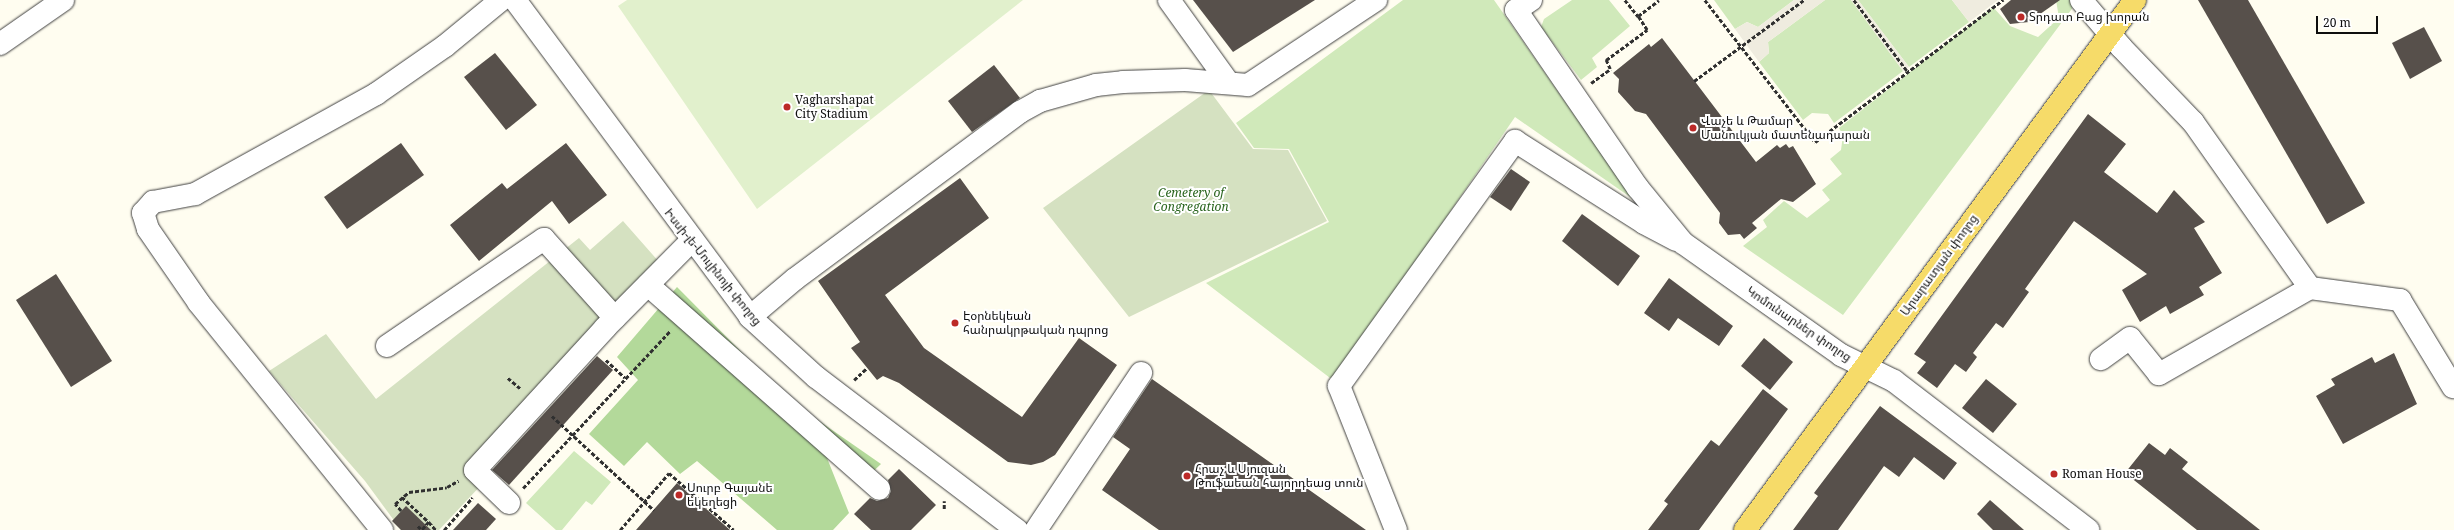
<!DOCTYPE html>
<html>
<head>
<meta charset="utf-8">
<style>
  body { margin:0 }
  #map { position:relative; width:2454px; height:530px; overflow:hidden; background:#fffdf0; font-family:"Noto Serif","Noto Sans Armenian",serif }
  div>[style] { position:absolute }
  .green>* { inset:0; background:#d0e9ba }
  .forest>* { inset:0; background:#b3d99a }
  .cemetery>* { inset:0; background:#d5e1c1 }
  .pitch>* { inset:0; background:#e1f0cc }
  .plaza>* { inset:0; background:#efecdf }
  .building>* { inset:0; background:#57504b }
  .path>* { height:2.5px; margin-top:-1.25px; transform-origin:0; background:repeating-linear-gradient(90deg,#303030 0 4px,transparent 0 6px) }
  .roads { filter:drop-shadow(0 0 1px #414141) drop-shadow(0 0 1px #414141) }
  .minor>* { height:22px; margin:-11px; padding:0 11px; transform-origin:11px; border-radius:11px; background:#fff }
  .major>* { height:22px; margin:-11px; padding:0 11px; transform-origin:11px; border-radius:11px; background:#f6db69 }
  .dots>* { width:11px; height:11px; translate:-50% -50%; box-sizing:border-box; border:2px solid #fff; border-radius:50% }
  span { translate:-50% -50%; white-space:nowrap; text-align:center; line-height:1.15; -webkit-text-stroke:4px #fff; paint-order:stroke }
  .poi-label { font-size:12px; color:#0e0e0e }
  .left { translate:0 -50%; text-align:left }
  .park-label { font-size:12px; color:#2a651f; font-style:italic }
  .street-label { font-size:12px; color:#0e0e0e }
  .scale { position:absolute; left:2316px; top:16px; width:62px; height:18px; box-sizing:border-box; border:2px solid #0e0e0e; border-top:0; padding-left:5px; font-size:12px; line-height:14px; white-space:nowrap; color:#0e0e0e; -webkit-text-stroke:3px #fff; paint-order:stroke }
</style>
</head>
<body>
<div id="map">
  <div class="green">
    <i style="clip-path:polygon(1403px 0,1494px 0,1633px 199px,1515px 117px,1334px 381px,1206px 283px,1329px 222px,1289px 149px,1254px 148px,1236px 123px)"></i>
    <i style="clip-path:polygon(1572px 0,1609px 0,1630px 26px,1592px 58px,1597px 67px,1581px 80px,1541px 27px,1544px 19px)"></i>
    <i style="clip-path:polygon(1714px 0,1794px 0,1758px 27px,1747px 22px,1735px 29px)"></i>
    <i style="clip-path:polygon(1825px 0,1851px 0,1903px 71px,1834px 123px,1828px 114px,1812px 113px,1803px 120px,1759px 62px,1769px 53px,1768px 42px)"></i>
    <i style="clip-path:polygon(1858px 0,1952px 0,1969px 22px,1909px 67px)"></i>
    <i style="clip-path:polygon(2056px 0,2070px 0,2074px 6px,1843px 315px,1743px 246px,1767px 227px,1763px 220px,1784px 201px,1807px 218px,1830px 200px,1822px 190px,1842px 174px,1830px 159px,1841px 150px,1843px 135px,1839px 128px,1993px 7px,2010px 26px,2038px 37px,2059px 18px)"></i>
    <i style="clip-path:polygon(574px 451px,611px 482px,592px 505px,586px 501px,562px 530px,556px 530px,526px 503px)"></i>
  </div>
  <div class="forest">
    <i style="clip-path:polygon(677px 287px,789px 400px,881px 464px,863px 481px,827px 458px,849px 513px,833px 530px,777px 530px,697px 461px,680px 474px,647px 442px,624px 466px,589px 434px,638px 380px,617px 357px)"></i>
  </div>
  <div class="cemetery">
    <i style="clip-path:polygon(1209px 90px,1253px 149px,1288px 150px,1327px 221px,1129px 317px,1043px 208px)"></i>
    <i style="clip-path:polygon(623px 221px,660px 263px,472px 470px,484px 482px,439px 530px,401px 530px,365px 481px,269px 371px,326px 334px,376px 399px,579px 238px,590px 250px)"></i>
  </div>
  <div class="pitch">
    <i style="clip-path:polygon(627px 0,1023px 0,757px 209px,618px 6px)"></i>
  </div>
  <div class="plaza">
    <i style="clip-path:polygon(1794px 0,1825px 0,1768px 42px,1769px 53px,1759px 62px,1735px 29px,1747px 22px,1758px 27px)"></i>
    <i style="clip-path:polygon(1851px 0,1858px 0,1909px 67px,1903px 71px)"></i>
    <i style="clip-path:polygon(1952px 0,1998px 0,1969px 22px)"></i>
  </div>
  <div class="building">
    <i style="clip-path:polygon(1193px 0,1315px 0,1233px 52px)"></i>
    <i style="clip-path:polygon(2011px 0,2060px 0,2029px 22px,2010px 24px,2000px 9px)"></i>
    <i style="clip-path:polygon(2198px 0,2248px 0,2365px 203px,2327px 224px)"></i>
    <i style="clip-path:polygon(2424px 27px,2442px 61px,2410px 79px,2392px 43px)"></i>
    <i style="clip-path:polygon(1662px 38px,1756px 162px,1777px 145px,1780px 148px,1786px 144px,1789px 148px,1793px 146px,1816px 184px,1793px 202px,1781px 199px,1752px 223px,1757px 228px,1744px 239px,1740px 234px,1728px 235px,1719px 223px,1720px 213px,1646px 114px,1635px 111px,1618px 92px,1619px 79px,1613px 73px,1649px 44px,1651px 47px)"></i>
    <i style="clip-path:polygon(495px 53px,537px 105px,506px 130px,464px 77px)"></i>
    <i style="clip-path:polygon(994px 65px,1020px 98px,972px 132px,948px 101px)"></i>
    <i style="clip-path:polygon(2088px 114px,2126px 144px,2104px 172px,2157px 213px,2174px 190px,2205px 222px,2194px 228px,2222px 273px,2199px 287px,2204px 295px,2170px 314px,2166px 306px,2140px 322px,2122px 290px,2147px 274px,2074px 221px,2025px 289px,2029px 292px,2003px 328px,1996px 323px,1973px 353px,1977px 357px,1966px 372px,1955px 364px,1937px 388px,1917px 373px,1926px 362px,1914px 354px)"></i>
    <i style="clip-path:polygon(401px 143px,424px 175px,347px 229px,324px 197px)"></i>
    <i style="clip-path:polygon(566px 143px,607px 195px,569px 224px,552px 201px,479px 261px,450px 225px,502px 183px,507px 189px)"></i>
    <i style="clip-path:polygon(1511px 169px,1530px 182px,1511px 211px,1490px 197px)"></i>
    <i style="clip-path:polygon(960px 178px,989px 218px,885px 295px,924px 348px,1022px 417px,1079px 338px,1117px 365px,1055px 455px,1043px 462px,1031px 465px,1008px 462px,899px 383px,883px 376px,877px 380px,851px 348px,860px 342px,818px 281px)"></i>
    <i style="clip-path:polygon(1582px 214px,1640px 256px,1618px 286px,1562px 241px)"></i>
    <i style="clip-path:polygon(56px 274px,112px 361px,71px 387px,16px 300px)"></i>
    <i style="clip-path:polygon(1669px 278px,1733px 326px,1719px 346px,1678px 318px,1669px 331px,1644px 313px)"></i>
    <i style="clip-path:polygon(1764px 338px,1793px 362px,1770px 390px,1741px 366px)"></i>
    <i style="clip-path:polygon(2394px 353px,2417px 404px,2343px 444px,2316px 396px,2335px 385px,2331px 379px,2372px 357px,2375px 363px)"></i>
    <i style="clip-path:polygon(597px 356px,613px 370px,509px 485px,492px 470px)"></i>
    <i style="clip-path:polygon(1152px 379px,1366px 530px,1159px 530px,1102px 490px,1130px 449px,1113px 437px)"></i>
    <i style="clip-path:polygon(1986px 379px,2017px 404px,1993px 433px,1962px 408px)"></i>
    <i style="clip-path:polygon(1763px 389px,1788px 409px,1699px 530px,1648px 530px,1668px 504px,1664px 501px,1711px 440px,1719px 446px)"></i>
    <i style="clip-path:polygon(1880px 406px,1957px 463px,1944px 480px,1914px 457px,1899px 477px,1884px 466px,1838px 530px,1793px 530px,1818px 496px,1814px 493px)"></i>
    <i style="clip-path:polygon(2149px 443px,2165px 455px,2170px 448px,2188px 462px,2182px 469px,2260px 530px,2197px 530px,2125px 473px)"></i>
    <i style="clip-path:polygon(899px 469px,936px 505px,911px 530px,871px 530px,854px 514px,870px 498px,877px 501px,888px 498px,891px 491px,888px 480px)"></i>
    <i style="clip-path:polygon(677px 483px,704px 507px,730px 530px,636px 530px)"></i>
    <i style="clip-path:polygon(1990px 500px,1998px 507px,2024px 530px,1993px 530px,1977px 514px)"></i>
    <i style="clip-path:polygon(478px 503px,496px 519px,486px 530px,453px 530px)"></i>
    <i style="clip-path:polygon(406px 506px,431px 530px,401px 530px,392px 521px)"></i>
  </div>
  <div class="path">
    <i style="left:1625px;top:0;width:21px;rotate:51deg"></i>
    <i style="left:1705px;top:0;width:180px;rotate:52.2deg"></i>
    <i style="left:1815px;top:142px;width:236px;rotate:-37.1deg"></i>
    <i style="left:1854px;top:0;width:90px;rotate:53.1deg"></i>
    <i style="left:1694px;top:81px;width:137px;rotate:-36.4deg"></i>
    <i style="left:1591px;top:83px;width:24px;rotate:-36deg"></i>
    <i style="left:1610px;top:69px;width:10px;rotate:-114deg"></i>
    <i style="left:1606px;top:60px;width:51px;rotate:-36.2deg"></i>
    <i style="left:1647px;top:30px;width:17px;rotate:-123deg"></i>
    <i style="left:1638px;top:16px;width:26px;rotate:-37deg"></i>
    <i style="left:606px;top:360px;width:26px;rotate:43deg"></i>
    <i style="left:508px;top:378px;width:17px;rotate:40deg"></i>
    <i style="left:854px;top:380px;width:18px;rotate:-43deg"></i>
    <i style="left:552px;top:416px;width:139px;rotate:42.7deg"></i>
    <i style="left:523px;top:488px;width:215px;rotate:-46.9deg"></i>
    <i style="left:402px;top:497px;width:37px;rotate:43deg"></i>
    <i style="left:429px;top:522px;width:11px;rotate:131deg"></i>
    <i style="left:944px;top:509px;width:8px;rotate:-90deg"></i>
    <i style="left:401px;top:511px;width:9px;rotate:-131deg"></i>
    <i style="left:395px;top:504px;width:18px;rotate:-41deg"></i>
    <i style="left:409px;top:492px;width:38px;rotate:-7deg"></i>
    <i style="left:447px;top:487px;width:13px;rotate:-29deg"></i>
    <i style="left:429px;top:522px;width:11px;rotate:49deg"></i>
    <i style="left:418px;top:526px;width:6px;rotate:45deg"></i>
    <i style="left:444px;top:530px;width:43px;rotate:-48.8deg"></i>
    <i style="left:620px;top:530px;width:75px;rotate:-49.3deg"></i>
    <i style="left:669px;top:473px;width:86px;rotate:41.2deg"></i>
  </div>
  <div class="roads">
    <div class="minor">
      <i style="left:515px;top:0;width:395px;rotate:53.4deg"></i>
      <i style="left:750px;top:317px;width:89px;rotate:42.3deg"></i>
      <i style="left:816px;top:377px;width:253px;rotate:37.3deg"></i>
      <i style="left:1169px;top:0;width:101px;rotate:54.3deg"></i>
      <i style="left:1531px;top:0;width:18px;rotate:146deg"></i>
      <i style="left:1516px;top:10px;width:216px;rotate:55.6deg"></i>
      <i style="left:1638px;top:188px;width:71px;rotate:50.7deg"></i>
      <i style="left:1683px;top:243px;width:194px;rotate:35.3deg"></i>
      <i style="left:1841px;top:355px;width:59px;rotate:26.1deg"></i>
      <i style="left:1894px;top:381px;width:245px;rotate:37.5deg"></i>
      <i style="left:2081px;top:0;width:62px;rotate:49.6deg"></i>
      <i style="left:2121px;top:47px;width:104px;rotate:46.2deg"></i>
      <i style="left:2193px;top:122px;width:203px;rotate:54.8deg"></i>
      <i style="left:2310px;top:288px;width:174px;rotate:150.3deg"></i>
      <i style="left:2159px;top:374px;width:46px;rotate:-128.9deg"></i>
      <i style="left:2130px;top:338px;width:36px;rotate:144deg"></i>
      <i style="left:0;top:44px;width:77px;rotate:-34.9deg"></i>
      <i style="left:648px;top:285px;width:308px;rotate:41.4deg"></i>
      <i style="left:2310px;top:288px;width:91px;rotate:7.6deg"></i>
      <i style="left:2400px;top:300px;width:102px;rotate:58.7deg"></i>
      <i style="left:750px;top:317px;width:59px;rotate:-40.2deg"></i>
      <i style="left:795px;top:279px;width:280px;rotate:-36.6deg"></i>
      <i style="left:1020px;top:112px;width:23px;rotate:-29deg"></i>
      <i style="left:1040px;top:101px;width:58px;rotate:-15.9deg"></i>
      <i style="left:1096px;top:85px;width:27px;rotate:-6deg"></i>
      <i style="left:1123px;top:82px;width:62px;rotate:-1.8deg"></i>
      <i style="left:1185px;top:80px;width:63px;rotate:4.5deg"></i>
      <i style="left:1248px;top:85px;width:154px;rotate:-33.6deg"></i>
      <i style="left:387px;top:346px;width:190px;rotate:-34.3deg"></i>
      <i style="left:544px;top:239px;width:106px;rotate:48.1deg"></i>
      <i style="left:509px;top:503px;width:47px;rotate:-135.9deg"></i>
      <i style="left:475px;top:470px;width:193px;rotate:-47.5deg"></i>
      <i style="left:605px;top:328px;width:122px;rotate:-45.3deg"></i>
      <i style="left:382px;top:530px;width:292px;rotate:-128.9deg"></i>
      <i style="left:199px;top:303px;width:90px;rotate:-124.6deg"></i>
      <i style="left:148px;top:229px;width:17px;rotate:-107deg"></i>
      <i style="left:143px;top:213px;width:15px;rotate:-48deg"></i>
      <i style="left:153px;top:202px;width:43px;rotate:-10.8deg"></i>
      <i style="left:195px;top:194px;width:207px;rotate:-28.9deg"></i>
      <i style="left:376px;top:94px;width:84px;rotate:-34.8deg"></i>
      <i style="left:445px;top:46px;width:72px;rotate:-39.4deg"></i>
      <i style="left:1036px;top:530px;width:189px;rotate:-56.2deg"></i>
      <i style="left:1396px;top:530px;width:155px;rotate:-111.6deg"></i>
      <i style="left:1339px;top:386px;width:302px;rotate:-54.3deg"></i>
      <i style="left:1515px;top:141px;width:153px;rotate:32.4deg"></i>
      <i style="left:1644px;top:223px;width:36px;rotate:28deg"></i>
    </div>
    <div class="major">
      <i style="left:1745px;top:530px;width:658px;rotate:-53.65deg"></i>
    </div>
  </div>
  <div class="dots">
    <i style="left:2021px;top:17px;background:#bc2a28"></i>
    <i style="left:787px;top:107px;background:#bc2a28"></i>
    <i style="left:1693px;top:128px;background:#bc2a28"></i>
    <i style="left:955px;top:323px;background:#bc2a28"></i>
    <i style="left:2054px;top:474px;background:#bc2a28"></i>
    <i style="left:1187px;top:476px;background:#bc2a28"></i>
    <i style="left:679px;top:495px;background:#bc2a28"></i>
  </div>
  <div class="poi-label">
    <span class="left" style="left:2029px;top:17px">Տրդատ Բաց խորան</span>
    <span class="left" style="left:795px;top:107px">Vagharshapat<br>City Stadium</span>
    <span class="left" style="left:1701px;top:128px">Վաչե և Թամար<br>Մանուկյան մատենադարան</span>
    <span class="left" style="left:963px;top:323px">Էօրնեկեան<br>հանրակրթական դպրոց</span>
    <span class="left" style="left:1195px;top:476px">Հրաչ և Սյուզան<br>Թուֆաեան հայորդեաց տուն</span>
    <span class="left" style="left:2062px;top:474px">Roman House</span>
    <span class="left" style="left:687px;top:495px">Սուրբ Գայանե<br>եկեղեցի</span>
  </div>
  <div class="park-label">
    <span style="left:1191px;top:200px">Cemetery of<br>Congregation</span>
  </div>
  <div class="street-label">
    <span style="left:1939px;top:265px;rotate:-54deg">Արարատյան փողոց</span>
    <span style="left:713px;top:267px;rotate:51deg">Իսսի-լե-Մուլինոյի փողոց</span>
    <span style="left:1799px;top:324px;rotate:34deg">Կոմունարներ փողոց</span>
  </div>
  <div class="scale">20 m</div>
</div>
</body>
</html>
